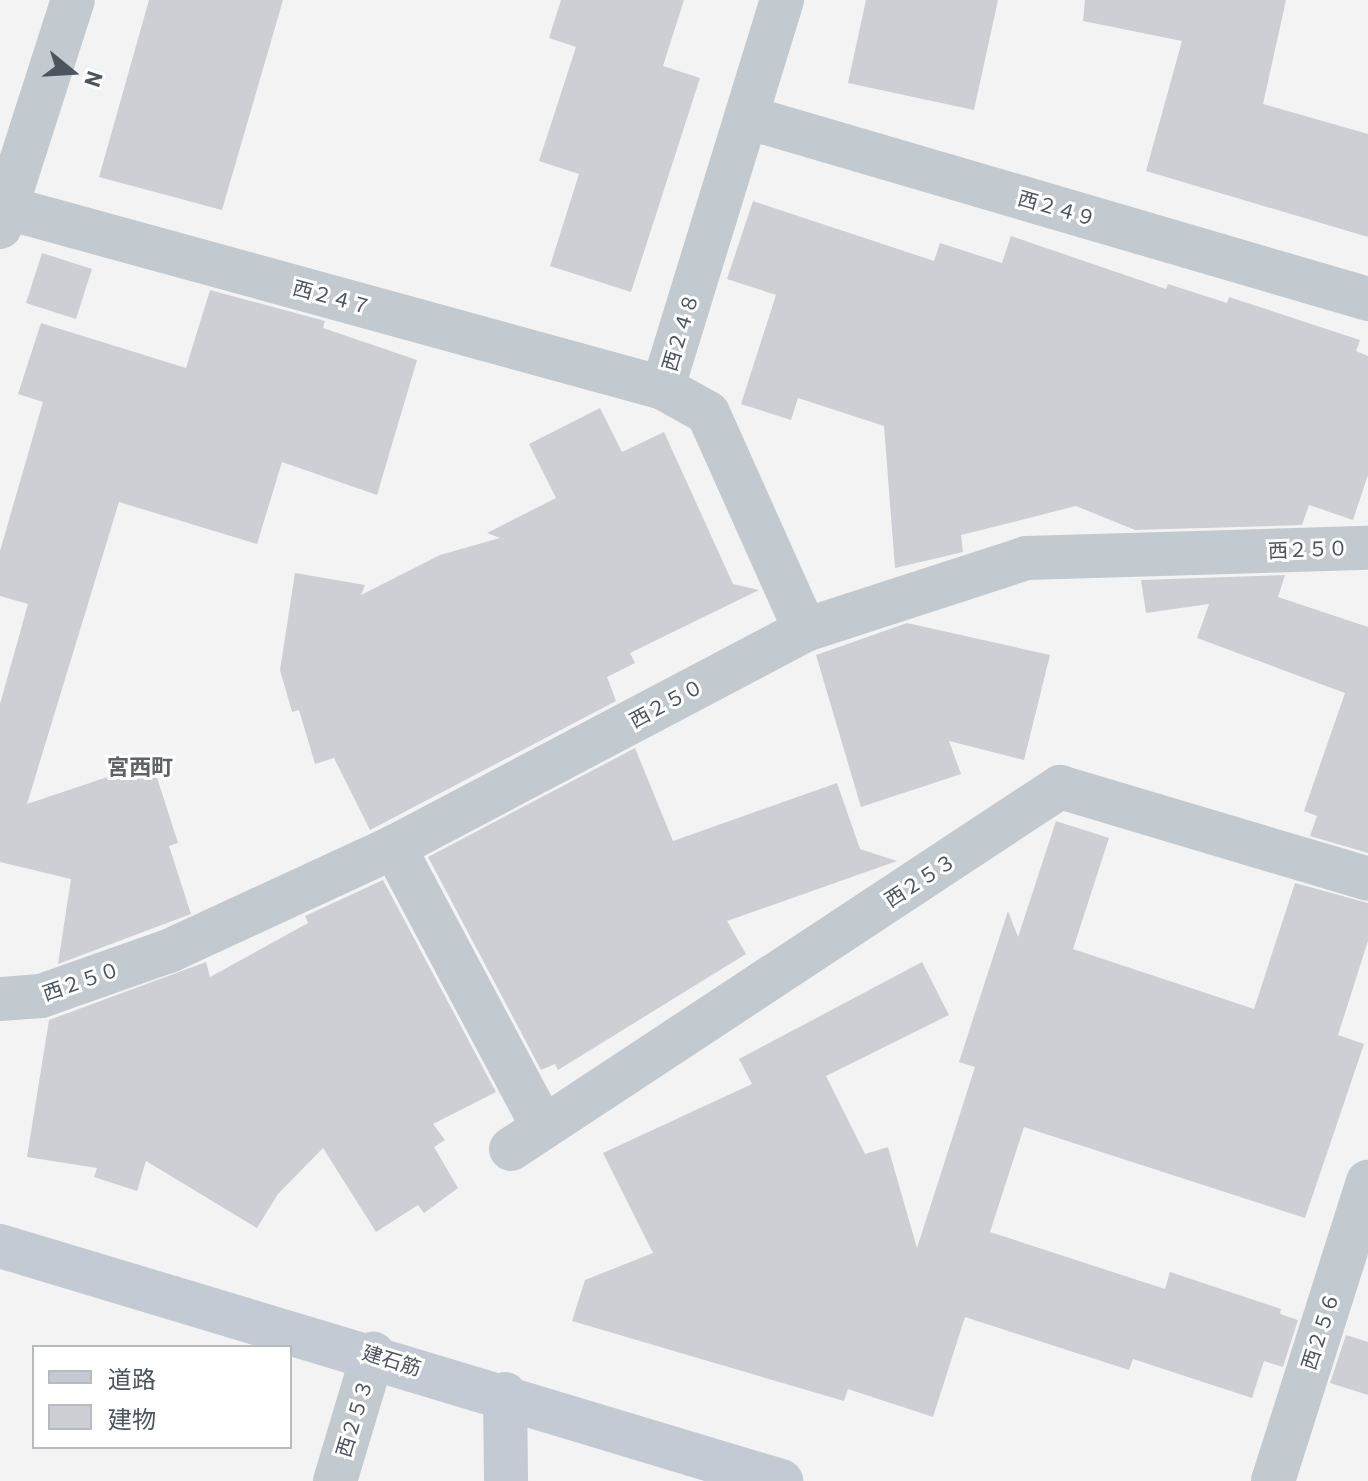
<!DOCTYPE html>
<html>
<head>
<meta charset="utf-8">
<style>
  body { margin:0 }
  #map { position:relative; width:1368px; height:1481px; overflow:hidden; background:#f4f3f3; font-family:Barlow,"Noto Sans JP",sans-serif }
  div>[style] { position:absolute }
  .building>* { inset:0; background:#cdcfd4 }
  .street>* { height:44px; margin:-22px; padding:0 22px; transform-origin:22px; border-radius:22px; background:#c2c9cf }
  .secondary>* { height:44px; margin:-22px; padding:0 22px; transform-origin:22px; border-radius:22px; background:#c3cad3 }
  span { translate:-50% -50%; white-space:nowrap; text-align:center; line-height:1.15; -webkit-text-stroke:6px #fff; paint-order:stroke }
  .street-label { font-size:20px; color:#4c555e }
  .neighbourhood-label { font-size:22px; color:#5f6366; font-weight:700 }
  .legend { position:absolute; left:32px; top:1345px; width:260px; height:104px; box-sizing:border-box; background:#fff; border:2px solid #b7bbbf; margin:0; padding:10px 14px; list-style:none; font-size:24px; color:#4c555e }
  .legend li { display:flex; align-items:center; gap:16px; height:40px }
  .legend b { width:40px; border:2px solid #b7bbbf }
  .north { position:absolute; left:32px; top:32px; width:80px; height:80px; -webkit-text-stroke:6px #fff; paint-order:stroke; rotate:108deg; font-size:22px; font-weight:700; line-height:32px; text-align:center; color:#4c555e }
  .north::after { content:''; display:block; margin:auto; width:28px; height:36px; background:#4c555e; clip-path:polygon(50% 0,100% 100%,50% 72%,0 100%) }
</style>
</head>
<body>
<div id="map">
  <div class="building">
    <i style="clip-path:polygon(149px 0,283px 0,222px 210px,99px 177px)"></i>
    <i style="clip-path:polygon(561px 0,684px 0,663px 66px,700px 78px,631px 292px,550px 266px,579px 174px,539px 161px,576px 47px,549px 38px)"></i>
    <i style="clip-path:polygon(866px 0,998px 0,974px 110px,848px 83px)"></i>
    <i style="clip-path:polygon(1085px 0,1286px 0,1263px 104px,1368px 134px,1368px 237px,1146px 171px,1182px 41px,1083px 21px)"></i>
    <i style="clip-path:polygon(753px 201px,934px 261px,940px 243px,1002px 263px,1011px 236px,1166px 289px,1168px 284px,1227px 303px,1229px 297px,1360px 340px,1356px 351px,1368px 356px,1368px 475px,1353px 520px,1309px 505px,1302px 525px,1135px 530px,1076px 506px,961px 535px,963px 552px,895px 568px,884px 426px,798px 398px,791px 420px,741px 404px,776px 295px,727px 279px)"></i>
    <i style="clip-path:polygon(42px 253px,92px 269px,76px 319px,26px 303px)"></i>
    <i style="clip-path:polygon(210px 290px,325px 321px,323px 328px,417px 360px,377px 495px,282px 462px,257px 544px,119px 502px,27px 804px,152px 762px,178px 843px,169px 846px,191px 914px,58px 964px,71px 879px,0 862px,0 704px,28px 604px,0 596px,0 551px,43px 402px,18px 394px,41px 323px,186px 368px)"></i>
    <i style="clip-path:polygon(600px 408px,622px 452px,664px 432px,733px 584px,759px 590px,630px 653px,635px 663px,607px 677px,616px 701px,370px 830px,334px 758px,315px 764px,299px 710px,292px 712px,280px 670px,295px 573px,365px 585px,361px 595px,440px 555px,500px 538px,487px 533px,556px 498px,529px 444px)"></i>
    <i style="clip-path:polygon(1285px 575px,1278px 597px,1368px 627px,1368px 853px,1310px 836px,1317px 816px,1304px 811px,1345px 693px,1197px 638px,1209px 604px,1146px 613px,1141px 580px)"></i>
    <i style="clip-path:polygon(907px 623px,1050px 655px,1024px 760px,949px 741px,961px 774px,861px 807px,816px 655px)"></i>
    <i style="clip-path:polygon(635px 748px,673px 841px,837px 783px,860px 849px,897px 861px,727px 921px,746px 954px,558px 1070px,555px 1064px,541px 1070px,428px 857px)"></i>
    <i style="clip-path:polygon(1056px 821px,1109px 838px,1073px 949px,1254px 1009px,1295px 883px,1368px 903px,1368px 941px,1338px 1035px,1364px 1044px,1305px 1218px,1024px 1127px,990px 1232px,1165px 1289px,1170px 1272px,1281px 1309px,1280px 1314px,1298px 1320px,1283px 1367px,1264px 1361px,1252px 1398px,1133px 1359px,1129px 1370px,965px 1317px,933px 1417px,848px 1389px,844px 1401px,572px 1321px,585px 1280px,653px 1253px,603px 1153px,752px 1084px,739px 1059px,922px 962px,949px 1015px,826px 1076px,865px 1154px,888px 1147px,917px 1248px,975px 1067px,959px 1062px,1008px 911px,1018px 937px)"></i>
    <i style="clip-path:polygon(383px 880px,496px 1092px,433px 1124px,445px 1140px,434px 1147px,458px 1188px,424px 1213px,418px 1205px,376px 1232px,323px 1148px,278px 1194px,257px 1228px,146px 1161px,137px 1191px,94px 1177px,97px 1168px,27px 1157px,49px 1020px,206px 962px,210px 977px,308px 923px,305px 916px)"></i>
    <i style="clip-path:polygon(1346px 1335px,1368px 1342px,1368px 1395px,1330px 1383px)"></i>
  </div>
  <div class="street">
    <i style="left:782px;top:0;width:406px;rotate:107.1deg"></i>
    <i style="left:663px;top:388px;width:51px;rotate:29.1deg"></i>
    <i style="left:708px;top:413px;width:238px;rotate:65.9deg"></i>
    <i style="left:746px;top:117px;width:648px;rotate:16.31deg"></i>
    <i style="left:0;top:206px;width:688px;rotate:15.35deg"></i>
    <i style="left:0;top:227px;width:238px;rotate:-72.2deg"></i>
    <i style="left:394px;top:847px;width:317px;rotate:62deg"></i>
    <i style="left:0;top:999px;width:41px;rotate:-4.2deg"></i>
    <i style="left:41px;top:996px;width:136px;rotate:-19.4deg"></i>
    <i style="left:169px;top:951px;width:248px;rotate:-24.8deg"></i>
    <i style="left:394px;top:847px;width:465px;rotate:-27.8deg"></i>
    <i style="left:805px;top:630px;width:232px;rotate:-18deg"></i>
    <i style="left:1026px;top:558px;width:342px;rotate:-1.7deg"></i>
    <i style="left:511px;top:1149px;width:658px;rotate:-33.4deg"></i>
    <i style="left:1060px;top:787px;width:321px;rotate:16.6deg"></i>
    <i style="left:335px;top:1481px;width:133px;rotate:-73.3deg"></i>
    <i style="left:1273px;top:1481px;width:314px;rotate:-72.4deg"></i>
  </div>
  <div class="secondary">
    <i style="left:0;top:1246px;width:816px;rotate:16.75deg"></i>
    <i style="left:505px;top:1394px;width:87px;rotate:89.3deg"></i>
  </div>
  <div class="street-label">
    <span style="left:1057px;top:208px;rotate:16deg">西２４９</span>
    <span style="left:332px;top:297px;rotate:15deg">西２４７</span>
    <span style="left:680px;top:332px;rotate:-73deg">西２４８</span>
    <span style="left:1308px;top:549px;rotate:-2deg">西２５０</span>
    <span style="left:666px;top:703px;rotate:-28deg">西２５０</span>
    <span style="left:920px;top:880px;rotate:-33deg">西２５３</span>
    <span style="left:81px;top:981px;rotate:-19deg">西２５０</span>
    <span style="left:1320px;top:1331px;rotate:-72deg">西２５６</span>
    <span style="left:392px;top:1360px;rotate:17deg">建石筋</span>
    <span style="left:354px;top:1418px;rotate:-73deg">西２５３</span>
  </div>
  <div class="neighbourhood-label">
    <span style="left:140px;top:767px">宮西町</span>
  </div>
  <ul class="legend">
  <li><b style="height:10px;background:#c3cad3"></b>道路</li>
  <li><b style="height:22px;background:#cdcfd4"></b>建物</li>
  </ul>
  <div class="north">N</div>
</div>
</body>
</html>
